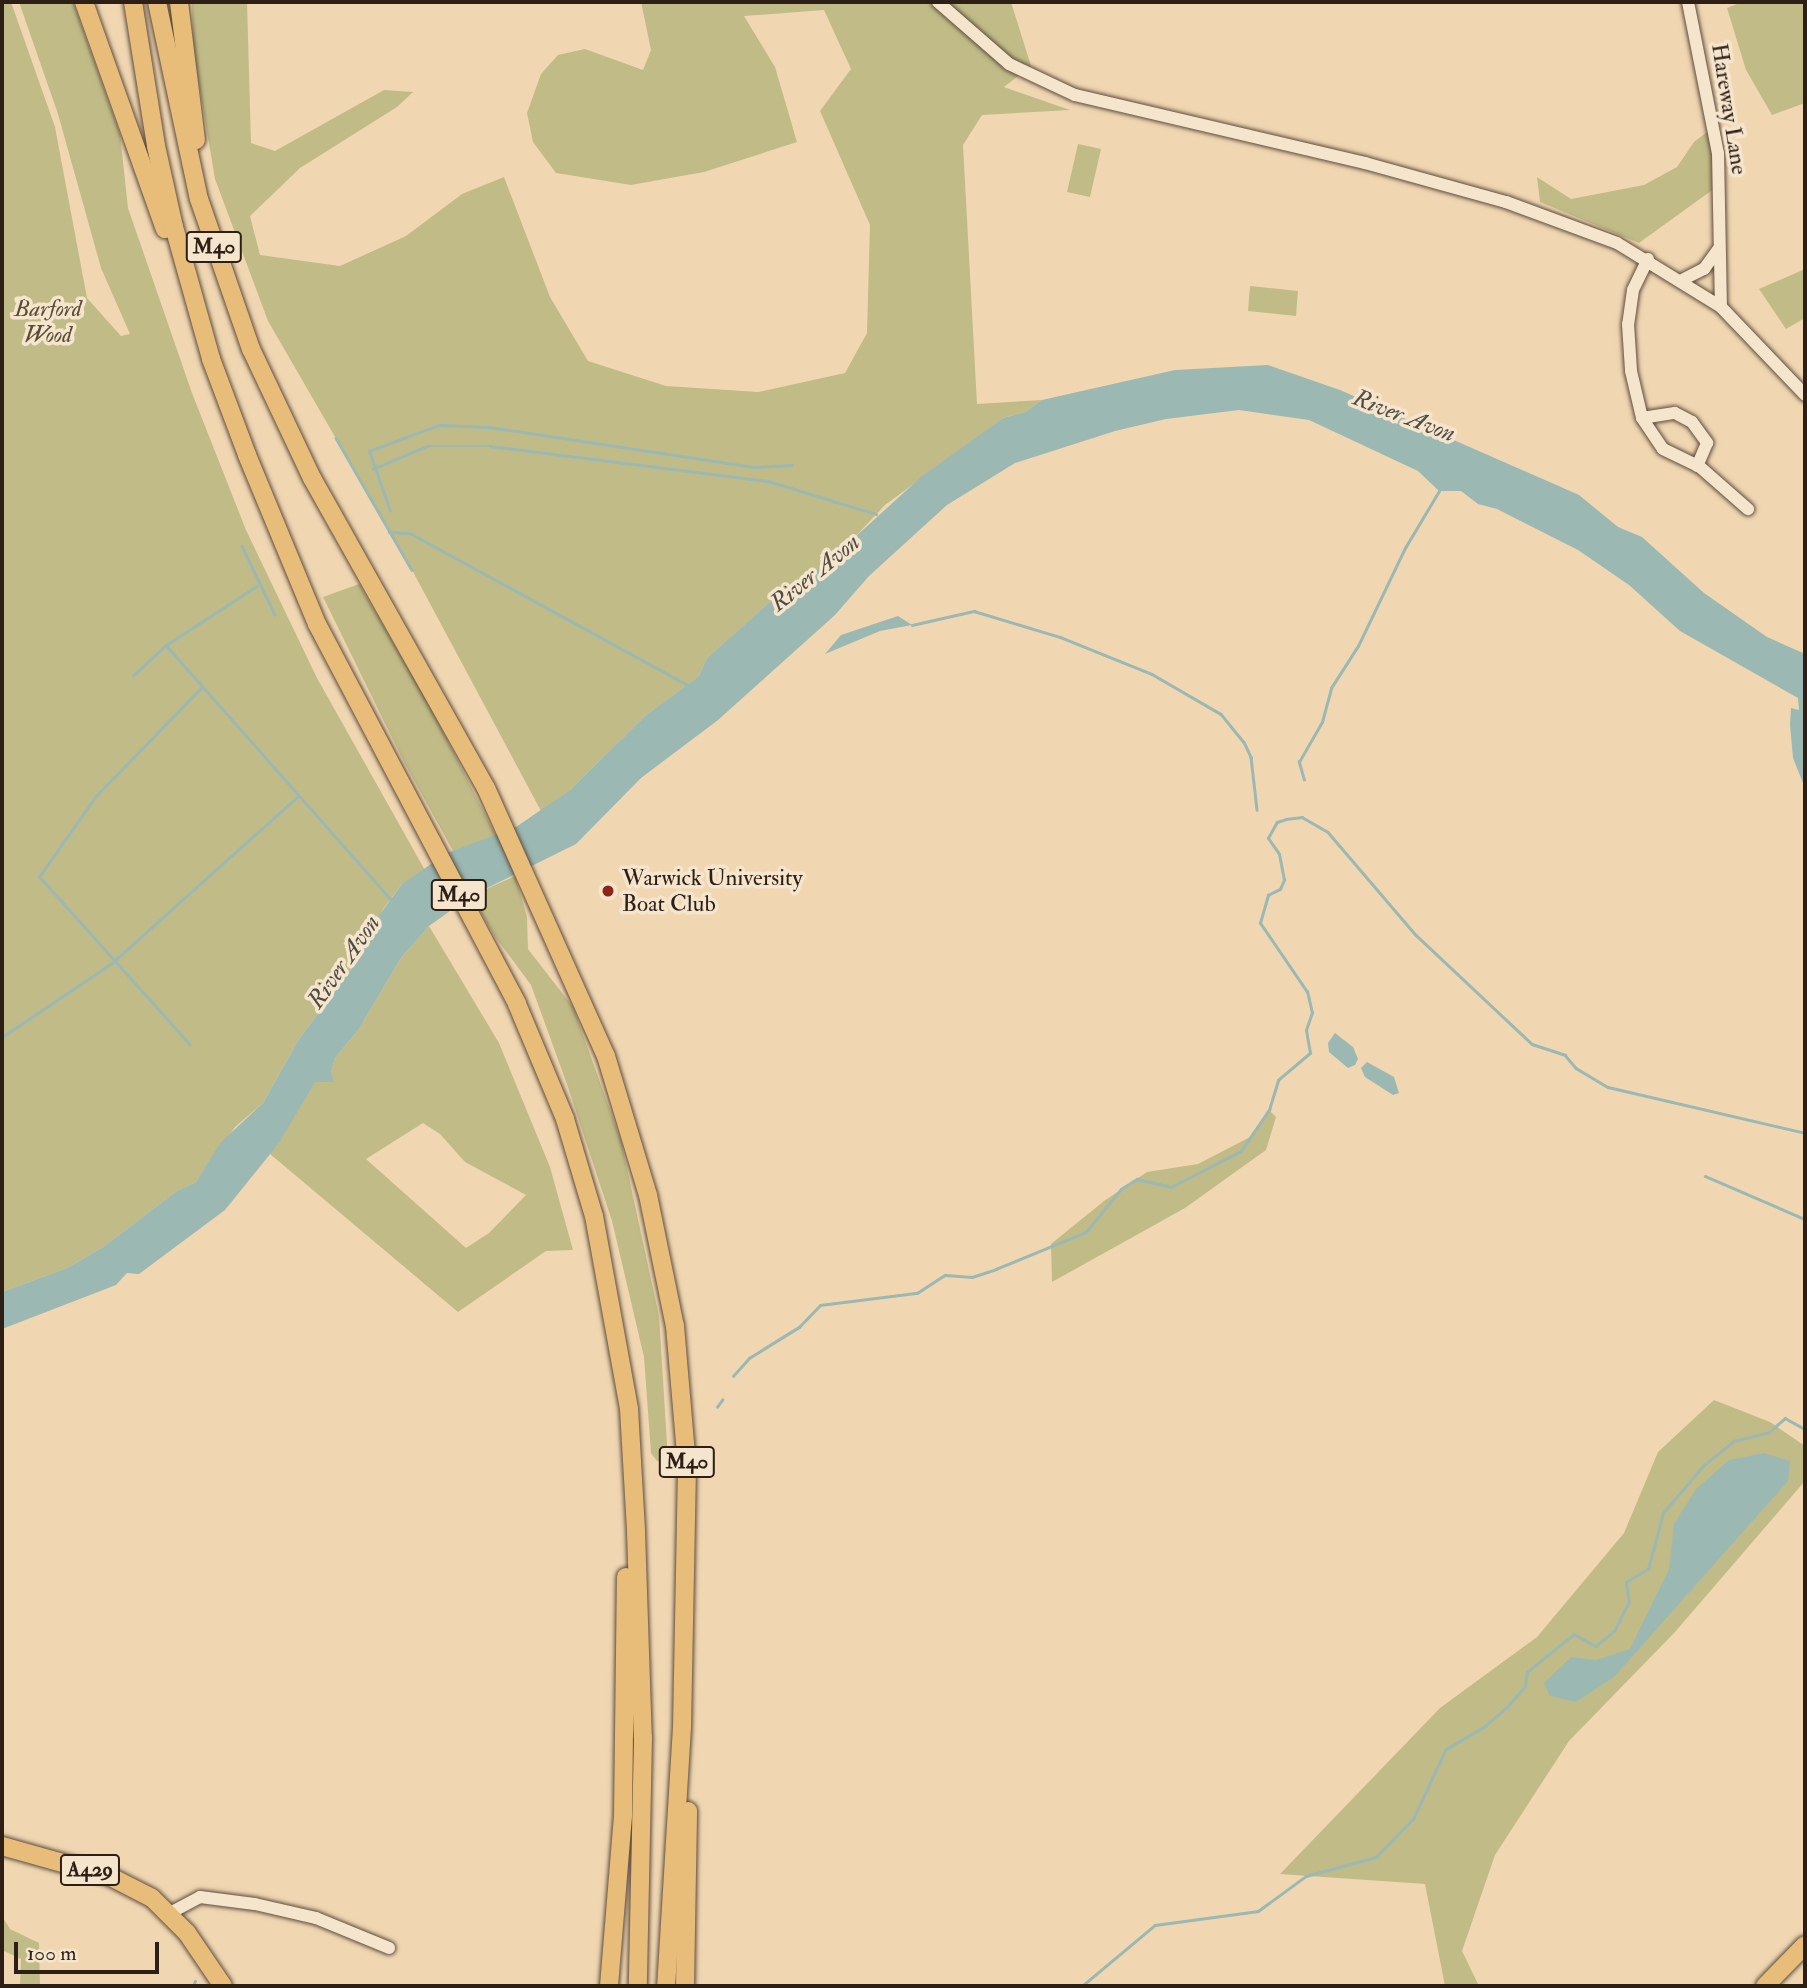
<!DOCTYPE html>
<html>
<head>
<meta charset="utf-8">
<style>
  body { margin:0 }
  #map { position:relative; width:1807px; height:1988px; overflow:hidden; background:#f0d7b2; font-family:"IM FELL Double Pica",serif }
  div>[style] { position:absolute }
  .green>* { inset:0; background:#c1bc87 }
  .water>* { inset:0; background:#9bb8b3 }
  .stream>* { height:2.5px; margin:-1.25px; padding:0 1.25px; transform-origin:1.25px; border-radius:1.25px; background:#9bb8b3 }
  .roads { filter:drop-shadow(0 0 2px #5e4c3d) drop-shadow(0 0 2px #5e4c3d) }
  .minor>* { height:12px; margin:-6px; padding:0 6px; transform-origin:6px; border-radius:6px; background:#f5e5cd }
  .highway>* { height:18px; margin:-9px; padding:0 9px; transform-origin:9px; border-radius:9px; background:#e8bc79 }
  .dots>* { width:19px; height:19px; translate:-50% -50%; box-sizing:border-box; border:4px solid #f5e5cd; border-radius:50% }
  span { translate:-50% -50%; white-space:nowrap; text-align:center; line-height:1.15; -webkit-text-stroke:7px #f5e5cd; paint-order:stroke }
  .shield-label span { padding:2px 5px; background:#f5e5cd; border:2px solid; border-radius:5px; -webkit-text-stroke-width:0 }
  .shield-label { font-size:21px; color:#2d1e16; font-weight:700 }
  .street-label { font-size:23px; color:#2d1e16 }
  .park-label { font-size:23px; color:#594d38; font-style:italic }
  .poi-label { font-size:23px; color:#2d1e16 }
  .left { translate:0 -50%; text-align:left }
  .water-label { font-size:24px; color:#4e4c45; font-style:italic }
  .frame { position:absolute; inset:0; border:4px solid #2d1e16; pointer-events:none }
  .scale { position:absolute; left:14px; top:1942px; width:145px; height:32px; box-sizing:border-box; border:4px solid #2d1e16; border-top:0; padding-left:9px; font-size:21px; line-height:24px; white-space:nowrap; color:#2d1e16; -webkit-text-stroke:5px #f5e5cd; paint-order:stroke }
</style>
</head>
<body>
<div id="map">
  <div class="green">
    <i style="clip-path:polygon(2px 2px,11px 2px,55px 127px,87px 298px,121px 336px,130px 334px,101px 268px,58px 114px,19px 2px,73px 2px,120px 134px,128px 208px,192px 393px,246px 530px,317px 678px,426px 872px,402px 884px,383px 909px,362px 955px,299px 1039px,263px 1103px,235px 1127px,196px 1182px,177px 1191px,103px 1247px,67px 1268px,2px 1292px)"></i>
    <i style="clip-path:polygon(192px 2px,247px 2px,251px 143px,275px 151px,384px 90px,413px 92px,397px 107px,300px 168px,250px 216px,260px 255px,340px 266px,406px 236px,462px 194px,504px 177px,550px 297px,588px 361px,666px 386px,758px 392px,845px 373px,867px 333px,870px 225px,820px 111px,851px 69px,824px 10px,744px 16px,775px 67px,797px 142px,704px 172px,631px 185px,556px 173px,533px 142px,527px 113px,541px 74px,558px 55px,585px 49px,643px 70px,651px 50px,641px 2px,1011px 2px,1031px 66px,1004px 87px,1070px 110px,982px 115px,963px 145px,977px 404px,1042px 400px,1025px 412px,1003px 418px,885px 505px,854px 538px,835px 548px,810px 577px,796px 579px,707px 658px,699px 676px,645px 716px,570px 790px,541px 811px,412px 570px,268px 321px,215px 179px,193px 48px)"></i>
    <i style="clip-path:polygon(1742px 2px,1805px 2px,1805px 103px,1772px 115px,1746px 70px,1727px 8px)"></i>
    <i style="clip-path:polygon(1711px 129px,1715px 188px,1639px 243px,1540px 202px,1537px 177px,1571px 199px,1644px 185px,1677px 167px,1694px 142px)"></i>
    <i style="clip-path:polygon(1078px 144px,1101px 149px,1090px 197px,1067px 192px)"></i>
    <i style="clip-path:polygon(1805px 269px,1805px 318px,1786px 329px,1759px 289px)"></i>
    <i style="clip-path:polygon(1250px 286px,1298px 291px,1296px 316px,1248px 311px)"></i>
    <i style="clip-path:polygon(359px 584px,430px 706px,496px 836px,453px 851px,404px 762px,323px 597px)"></i>
    <i style="clip-path:polygon(515px 876px,527px 917px,528px 949px,573px 1007px,621px 1141px,659px 1316px,668px 1460px,657px 1461px,651px 1453px,644px 1357px,612px 1221px,568px 1087px,531px 985px,496px 938px,471px 896px)"></i>
    <i style="clip-path:polygon(evenodd,429px 926px,499px 1043px,550px 1167px,573px 1250px,546px 1251px,458px 1312px,270px 1154px,315px 1081px,331px 1073px,335px 1058px,359px 1029px,401px 958px,429px 926px,423px 1123px,440px 1134px,465px 1162px,526px 1195px,489px 1233px,466px 1248px,366px 1159px,423px 1123px)"></i>
    <i style="clip-path:polygon(1269px 1110px,1276px 1117px,1266px 1150px,1185px 1208px,1052px 1282px,1051px 1244px,1104px 1201px,1147px 1172px,1198px 1164px,1252px 1136px)"></i>
    <i style="clip-path:polygon(1714px 1400px,1770px 1422px,1805px 1446px,1805px 1481px,1675px 1632px,1569px 1741px,1495px 1855px,1462px 1951px,1479px 1986px,1445px 1986px,1425px 1884px,1280px 1874px,1440px 1708px,1537px 1637px,1624px 1533px,1658px 1452px)"></i>
    <i style="clip-path:polygon(2px 1916px,10px 1929px,39px 1943px,40px 1986px,20px 1986px,21px 1959px,2px 1950px)"></i>
  </div>
  <div class="water">
    <i style="clip-path:polygon(1268px 365px,1340px 390px,1579px 495px,1618px 527px,1642px 537px,1704px 593px,1767px 637px,1803px 653px,1805px 788px,1793px 758px,1790px 725px,1791px 708px,1799px 710px,1798px 698px,1680px 631px,1629px 585px,1578px 550px,1497px 509px,1478px 504px,1461px 491px,1439px 491px,1418px 471px,1309px 420px,1239px 410px,1166px 419px,1115px 431px,1015px 463px,947px 505px,869px 576px,835px 615px,718px 720px,641px 778px,576px 844px,471px 896px,429px 926px,401px 958px,359px 1029px,335px 1058px,331px 1073px,334px 1082px,315px 1082px,279px 1143px,225px 1210px,139px 1274px,127px 1273px,116px 1285px,2px 1329px,2px 1292px,67px 1268px,103px 1247px,177px 1191px,196px 1182px,221px 1142px,263px 1103px,299px 1039px,362px 955px,372px 925px,402px 884px,447px 853px,516px 827px,570px 790px,645px 716px,699px 676px,707px 658px,779px 594px,796px 579px,810px 577px,835px 548px,854px 538px,921px 477px,1003px 418px,1025px 412px,1042px 400px,1175px 370px)"></i>
    <i style="clip-path:polygon(898px 616px,912px 625px,880px 631px,825px 654px,841px 635px)"></i>
    <i style="clip-path:polygon(1335px 1033px,1353px 1047px,1358px 1059px,1355px 1065px,1348px 1068px,1329px 1052px,1328px 1043px)"></i>
    <i style="clip-path:polygon(1367px 1062px,1394px 1077px,1399px 1093px,1393px 1095px,1365px 1077px,1361px 1068px)"></i>
    <i style="clip-path:polygon(1764px 1453px,1790px 1461px,1788px 1481px,1614px 1677px,1576px 1702px,1550px 1696px,1544px 1683px,1571px 1657px,1596px 1660px,1630px 1649px,1669px 1569px,1674px 1524px,1696px 1489px,1729px 1460px)"></i>
  </div>
  <div class="stream">
    <i style="left:336px;top:438px;width:152px;rotate:60.1deg"></i>
    <i style="left:373px;top:469px;width:59px;rotate:-23.1deg"></i>
    <i style="left:427px;top:446px;width:63px"></i>
    <i style="left:490px;top:446px;width:280px;rotate:7.2deg"></i>
    <i style="left:768px;top:481px;width:113px;rotate:17deg"></i>
    <i style="left:390px;top:511px;width:64px;rotate:-109.3deg"></i>
    <i style="left:369px;top:451px;width:75px;rotate:-20.4deg"></i>
    <i style="left:439px;top:425px;width:50px;rotate:2.3deg"></i>
    <i style="left:489px;top:427px;width:266px;rotate:8.6deg"></i>
    <i style="left:752px;top:467px;width:40px;rotate:-2.9deg"></i>
    <i style="left:389px;top:532px;width:21px;rotate:3deg"></i>
    <i style="left:410px;top:533px;width:317px;rotate:28.7deg"></i>
    <i style="left:242px;top:546px;width:76px;rotate:64.4deg"></i>
    <i style="left:912px;top:625px;width:64px;rotate:-12.7deg"></i>
    <i style="left:974px;top:611px;width:90px;rotate:16.8deg"></i>
    <i style="left:1060px;top:637px;width:99px;rotate:21.9deg"></i>
    <i style="left:1152px;top:674px;width:80px;rotate:30.1deg"></i>
    <i style="left:1221px;top:714px;width:36px;rotate:51deg"></i>
    <i style="left:1244px;top:742px;width:17px;rotate:65deg"></i>
    <i style="left:1251px;top:757px;width:53px;rotate:83.5deg"></i>
    <i style="left:166px;top:645px;width:339px;rotate:48.5deg"></i>
    <i style="left:133px;top:676px;width:45px;rotate:-43.2deg"></i>
    <i style="left:166px;top:645px;width:108px;rotate:-33deg"></i>
    <i style="left:1304px;top:780px;width:19px;rotate:-106deg"></i>
    <i style="left:1299px;top:762px;width:46px;rotate:-60.1deg"></i>
    <i style="left:1322px;top:722px;width:35px;rotate:-75deg"></i>
    <i style="left:1331px;top:688px;width:50px;rotate:-57.3deg"></i>
    <i style="left:1358px;top:646px;width:109px;rotate:-64.4deg"></i>
    <i style="left:1405px;top:548px;width:66px;rotate:-59.2deg"></i>
    <i style="left:2px;top:1037px;width:133px;rotate:-33.9deg"></i>
    <i style="left:112px;top:963px;width:249px;rotate:-41.9deg"></i>
    <i style="left:190px;top:1045px;width:226px;rotate:-131.9deg"></i>
    <i style="left:39px;top:877px;width:99px;rotate:-54.9deg"></i>
    <i style="left:96px;top:796px;width:152px;rotate:-45.8deg"></i>
    <i style="left:1705px;top:1176px;width:109px;rotate:23.3deg"></i>
    <i style="left:733px;top:1376px;width:24px;rotate:-48deg"></i>
    <i style="left:749px;top:1358px;width:59px;rotate:-31.8deg"></i>
    <i style="left:799px;top:1327px;width:30px;rotate:-46deg"></i>
    <i style="left:820px;top:1305px;width:98px;rotate:-7.1deg"></i>
    <i style="left:917px;top:1293px;width:33px;rotate:-33deg"></i>
    <i style="left:945px;top:1275px;width:27px;rotate:4deg"></i>
    <i style="left:972px;top:1277px;width:25px;rotate:-18deg"></i>
    <i style="left:996px;top:1269px;width:97px;rotate:-22.3deg"></i>
    <i style="left:1086px;top:1232px;width:55px;rotate:-50.9deg"></i>
    <i style="left:1121px;top:1189px;width:19px;rotate:-32deg"></i>
    <i style="left:1137px;top:1179px;width:35px;rotate:13deg"></i>
    <i style="left:1171px;top:1187px;width:79px;rotate:-27.2deg"></i>
    <i style="left:1241px;top:1151px;width:50px;rotate:-55.7deg"></i>
    <i style="left:1269px;top:1110px;width:31px;rotate:-73deg"></i>
    <i style="left:1278px;top:1080px;width:42px;rotate:-40.2deg"></i>
    <i style="left:1310px;top:1053px;width:23px;rotate:-100deg"></i>
    <i style="left:1306px;top:1030px;width:18px;rotate:-71deg"></i>
    <i style="left:1312px;top:1013px;width:22px;rotate:-103deg"></i>
    <i style="left:1307px;top:992px;width:83px;rotate:-124.3deg"></i>
    <i style="left:1260px;top:923px;width:29px;rotate:-74deg"></i>
    <i style="left:1268px;top:895px;width:13px;rotate:-27deg"></i>
    <i style="left:1280px;top:889px;width:10px;rotate:-66deg"></i>
    <i style="left:1284px;top:880px;width:26px;rotate:-101deg"></i>
    <i style="left:1279px;top:854px;width:19px;rotate:-125deg"></i>
    <i style="left:1268px;top:838px;width:18px;rotate:-61deg"></i>
    <i style="left:1277px;top:822px;width:9px;rotate:-18deg"></i>
    <i style="left:1286px;top:819px;width:16px;rotate:-7deg"></i>
    <i style="left:1302px;top:817px;width:30px;rotate:30deg"></i>
    <i style="left:1328px;top:832px;width:135px;rotate:49.5deg"></i>
    <i style="left:1416px;top:935px;width:159px;rotate:43.2deg"></i>
    <i style="left:1532px;top:1044px;width:35px;rotate:18deg"></i>
    <i style="left:1565px;top:1055px;width:17px;rotate:50deg"></i>
    <i style="left:1576px;top:1068px;width:37px;rotate:31deg"></i>
    <i style="left:1608px;top:1087px;width:202px;rotate:13.1deg"></i>
    <i style="left:717px;top:1407px;width:9px;rotate:-54deg"></i>
    <i style="left:193px;top:1986px;width:5px;rotate:-68deg"></i>
    <i style="left:1082px;top:1986px;width:95px;rotate:-39.9deg"></i>
    <i style="left:1155px;top:1925px;width:104px;rotate:-7.7deg"></i>
    <i style="left:1258px;top:1911px;width:59px;rotate:-36.1deg"></i>
    <i style="left:1306px;top:1876px;width:73px;rotate:-15.2deg"></i>
    <i style="left:1376px;top:1857px;width:53px;rotate:-45.8deg"></i>
    <i style="left:1413px;top:1819px;width:77px;rotate:-64.8deg"></i>
    <i style="left:1446px;top:1749px;width:44px;rotate:-30.1deg"></i>
    <i style="left:1484px;top:1727px;width:30px;rotate:-41deg"></i>
    <i style="left:1507px;top:1707px;width:28px;rotate:-49deg"></i>
    <i style="left:1525px;top:1686px;width:14px;rotate:-82deg"></i>
    <i style="left:1527px;top:1672px;width:60px;rotate:-39deg"></i>
    <i style="left:1574px;top:1634px;width:25px;rotate:29deg"></i>
    <i style="left:1596px;top:1646px;width:23px;rotate:-40deg"></i>
    <i style="left:1614px;top:1631px;width:33px;rotate:-63deg"></i>
    <i style="left:1629px;top:1602px;width:20px;rotate:-99deg"></i>
    <i style="left:1626px;top:1582px;width:26px;rotate:-31deg"></i>
    <i style="left:1648px;top:1569px;width:58px;rotate:-75deg"></i>
    <i style="left:1663px;top:1513px;width:62px;rotate:-49.6deg"></i>
    <i style="left:1703px;top:1466px;width:40px;rotate:-39deg"></i>
    <i style="left:1734px;top:1441px;width:36px;rotate:-14deg"></i>
    <i style="left:1769px;top:1432px;width:21px;rotate:-41deg"></i>
    <i style="left:1785px;top:1418px;width:23px;rotate:29deg"></i>
  </div>
  <div class="roads">
    <div class="minor">
      <i style="left:938px;top:2px;width:94px;rotate:41.1deg"></i>
      <i style="left:1009px;top:64px;width:73px;rotate:25.2deg"></i>
      <i style="left:1075px;top:95px;width:298px;rotate:13.2deg"></i>
      <i style="left:1365px;top:163px;width:146px;rotate:15.5deg"></i>
      <i style="left:1506px;top:202px;width:118px;rotate:20.3deg"></i>
      <i style="left:1617px;top:243px;width:122px;rotate:31.6deg"></i>
      <i style="left:1721px;top:307px;width:122px;rotate:46.3deg"></i>
      <i style="left:1688px;top:2px;width:154px;rotate:78.8deg"></i>
      <i style="left:1718px;top:153px;width:154px;rotate:88.9deg"></i>
      <i style="left:1648px;top:259px;width:34px;rotate:116deg"></i>
      <i style="left:1633px;top:290px;width:34px;rotate:98deg"></i>
      <i style="left:1628px;top:324px;width:47px;rotate:86.3deg"></i>
      <i style="left:1631px;top:371px;width:48px;rotate:76.8deg"></i>
      <i style="left:1642px;top:418px;width:37px;rotate:56deg"></i>
      <i style="left:1663px;top:449px;width:41px;rotate:25.9deg"></i>
      <i style="left:1700px;top:467px;width:64px;rotate:41.2deg"></i>
      <i style="left:1682px;top:280px;width:25px;rotate:-27deg"></i>
      <i style="left:1704px;top:269px;width:24px;rotate:-54deg"></i>
      <i style="left:1642px;top:418px;width:33px;rotate:-9deg"></i>
      <i style="left:1675px;top:413px;width:19px;rotate:28deg"></i>
      <i style="left:1692px;top:422px;width:26px;rotate:54deg"></i>
      <i style="left:1707px;top:443px;width:25px;rotate:113deg"></i>
      <i style="left:170px;top:1913px;width:34px;rotate:-28deg"></i>
      <i style="left:200px;top:1897px;width:55px;rotate:7.3deg"></i>
      <i style="left:255px;top:1904px;width:63px;rotate:12.9deg"></i>
      <i style="left:316px;top:1918px;width:79px;rotate:22.3deg"></i>
    </div>
    <div class="highway">
      <i style="left:84px;top:2px;width:241px;rotate:70.4deg"></i>
      <i style="left:133px;top:2px;width:146px;rotate:80.9deg"></i>
      <i style="left:156px;top:146px;width:83px;rotate:77.5deg"></i>
      <i style="left:174px;top:227px;width:137px;rotate:74.3deg"></i>
      <i style="left:211px;top:359px;width:103px;rotate:69.4deg"></i>
      <i style="left:247px;top:455px;width:183px;rotate:67.5deg"></i>
      <i style="left:317px;top:624px;width:429px;rotate:62.2deg"></i>
      <i style="left:517px;top:1004px;width:125px;rotate:67.3deg"></i>
      <i style="left:565px;top:1119px;width:101px;rotate:73.4deg"></i>
      <i style="left:594px;top:1216px;width:196px;rotate:79.7deg"></i>
      <i style="left:629px;top:1409px;width:123px;rotate:86.7deg"></i>
      <i style="left:636px;top:1532px;width:206px;rotate:88.1deg"></i>
      <i style="left:643px;top:1738px;width:248px;rotate:91.2deg"></i>
      <i style="left:157px;top:2px;width:201px;rotate:78deg"></i>
      <i style="left:199px;top:199px;width:159px;rotate:70.9deg"></i>
      <i style="left:251px;top:349px;width:143px;rotate:64.7deg"></i>
      <i style="left:312px;top:478px;width:355px;rotate:60.7deg"></i>
      <i style="left:486px;top:788px;width:294px;rotate:65.9deg"></i>
      <i style="left:606px;top:1056px;width:145px;rotate:73.2deg"></i>
      <i style="left:648px;top:1195px;width:134px;rotate:78.4deg"></i>
      <i style="left:675px;top:1326px;width:142px;rotate:85.1deg"></i>
      <i style="left:687px;top:1467px;width:260px;rotate:91.1deg"></i>
      <i style="left:682px;top:1727px;width:259px;rotate:93.5deg"></i>
      <i style="left:179px;top:2px;width:139px;rotate:83deg"></i>
      <i style="left:2px;top:1846px;width:111px;rotate:15.7deg"></i>
      <i style="left:109px;top:1876px;width:48px;rotate:27.1deg"></i>
      <i style="left:152px;top:1898px;width:49px;rotate:45deg"></i>
      <i style="left:187px;top:1933px;width:64px;rotate:55.8deg"></i>
      <i style="left:609px;top:1986px;width:171px;rotate:-85.3deg"></i>
      <i style="left:623px;top:1816px;width:239px;rotate:-89.3deg"></i>
      <i style="left:685px;top:1986px;width:175px;rotate:-89deg"></i>
      <i style="left:1765px;top:1986px;width:57px;rotate:-45.7deg"></i>
    </div>
  </div>
  <div class="dots">
    <i style="left:608px;top:891px;background:#8f2418"></i>
  </div>
  <div class="shield-label">
    <span style="left:214px;top:247px">M40</span>
    <span style="left:459px;top:895px">M40</span>
    <span style="left:687px;top:1462px">M40</span>
    <span style="left:90px;top:1870px">A429</span>
  </div>
  <div class="street-label">
    <span style="left:1729px;top:109px;rotate:81deg">Hareway Lane</span>
  </div>
  <div class="park-label">
    <span style="left:48px;top:322px">Barford<br>Wood</span>
  </div>
  <div class="poi-label">
    <span class="left" style="left:622px;top:891px">Warwick University<br>Boat Club</span>
  </div>
  <div class="water-label">
    <span style="left:1404px;top:416px;rotate:21deg">River Avon</span>
    <span style="left:815px;top:573px;rotate:-39deg">River Avon</span>
    <span style="left:344px;top:962px;rotate:-55deg">River Avon</span>
  </div>
  <div class="frame"></div>
  <div class="scale">100 m</div>
</div>
</body>
</html>
